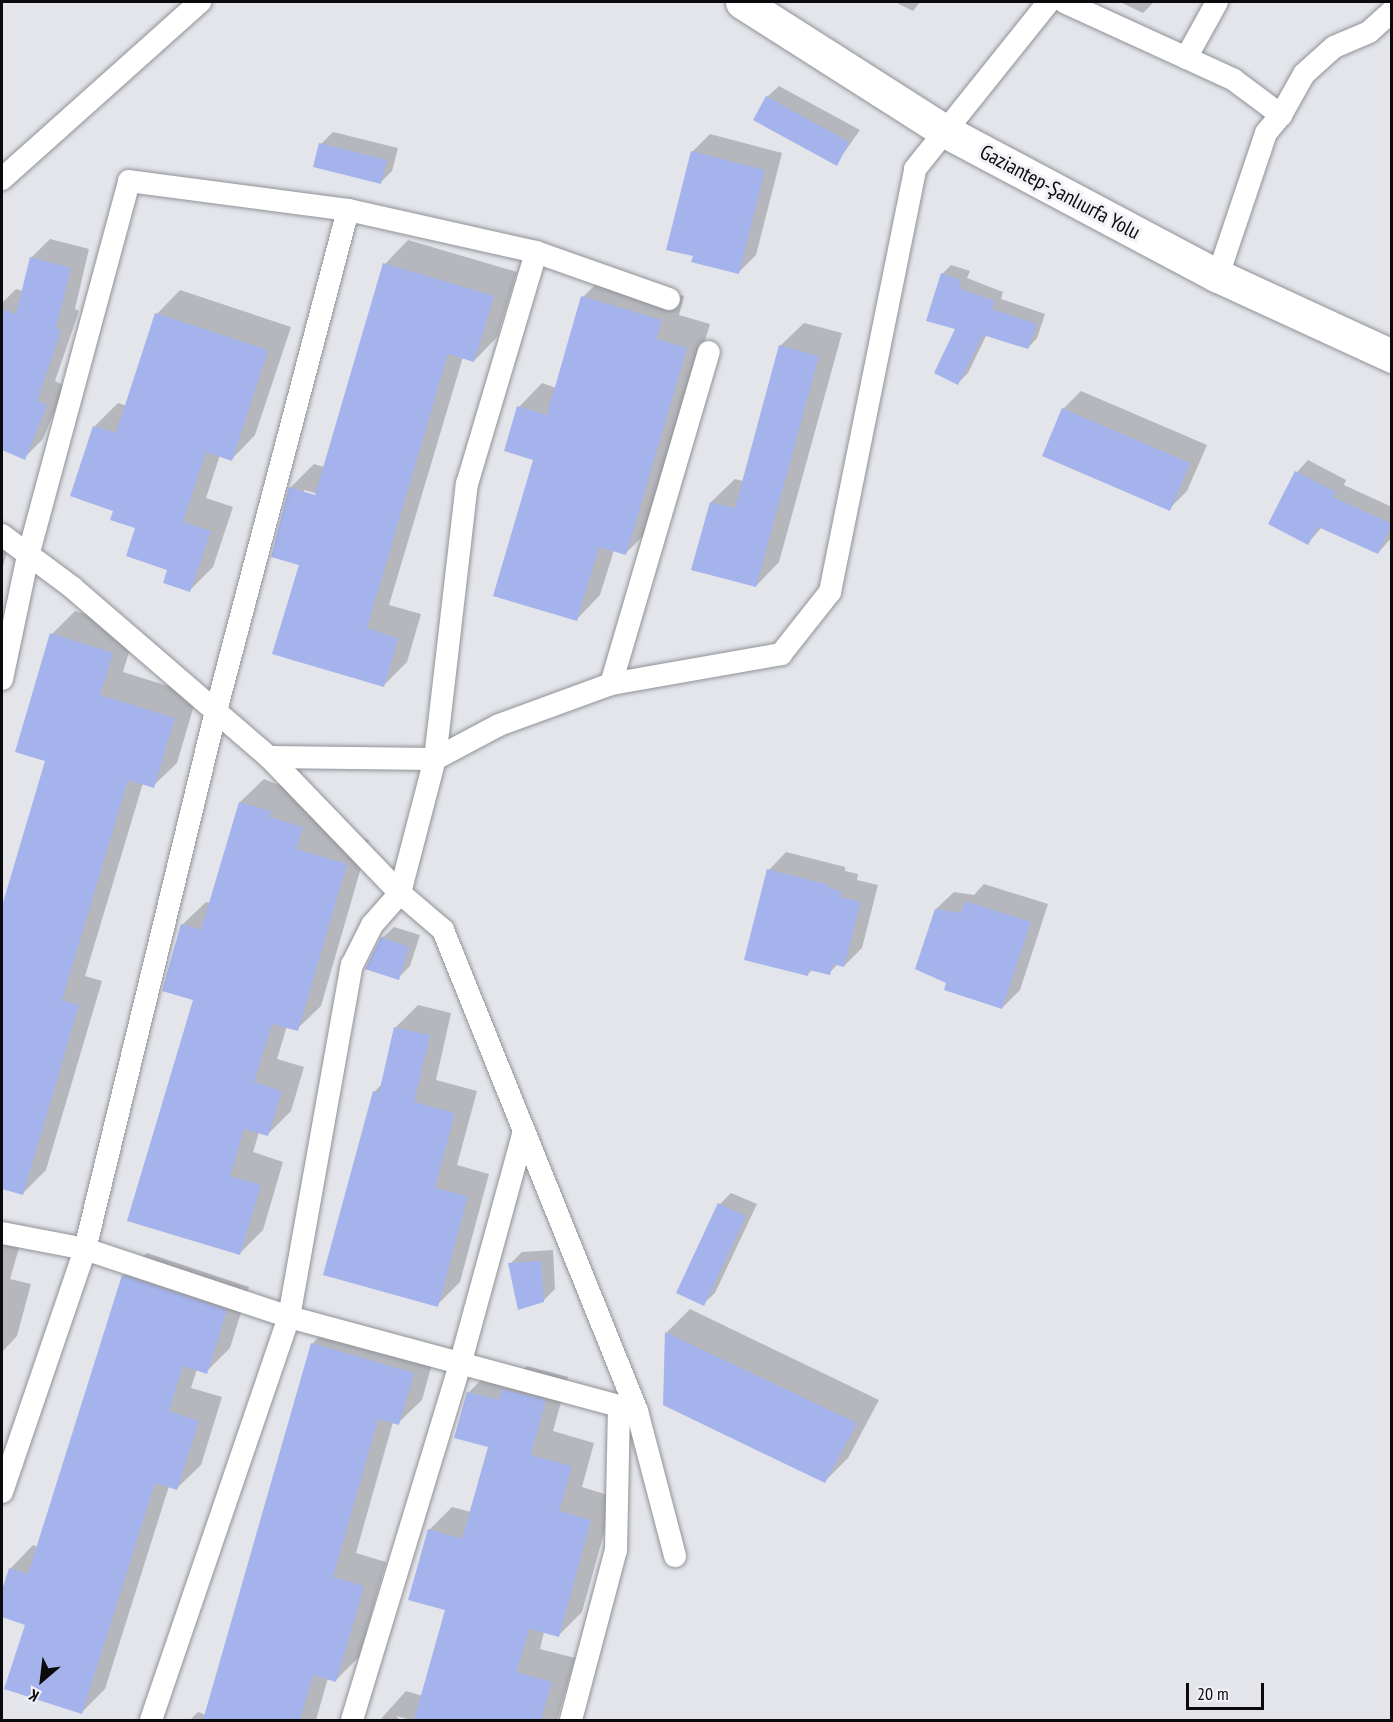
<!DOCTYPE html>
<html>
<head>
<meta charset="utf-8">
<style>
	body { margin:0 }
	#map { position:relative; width:1393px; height:1722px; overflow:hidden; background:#e3e5eb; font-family:"PT Sans Narrow",sans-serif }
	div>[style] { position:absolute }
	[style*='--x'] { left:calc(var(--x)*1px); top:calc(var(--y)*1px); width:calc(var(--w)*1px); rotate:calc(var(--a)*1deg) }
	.shadow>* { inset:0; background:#0003 }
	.building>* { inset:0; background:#a4b3ec }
	.roads { filter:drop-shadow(0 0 2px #909297) drop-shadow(0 0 2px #909297) }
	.street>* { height:22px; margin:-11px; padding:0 11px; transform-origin:11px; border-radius:11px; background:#fff }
	.primary>* { height:33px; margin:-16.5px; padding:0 16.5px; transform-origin:16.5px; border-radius:16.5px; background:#fff }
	span { translate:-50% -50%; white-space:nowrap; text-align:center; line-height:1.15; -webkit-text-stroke:6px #f0f2f8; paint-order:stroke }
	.street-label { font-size:21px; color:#0b0b0d }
	.frame { position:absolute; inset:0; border:3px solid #0b0b0d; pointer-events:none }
	.north { position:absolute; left:12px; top:1650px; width:60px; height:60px; -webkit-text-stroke:4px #f0f2f8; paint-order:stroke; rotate:208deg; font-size:16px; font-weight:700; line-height:24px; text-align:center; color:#0b0b0d }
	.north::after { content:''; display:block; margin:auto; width:21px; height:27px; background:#0b0b0d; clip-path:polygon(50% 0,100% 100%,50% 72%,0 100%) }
	.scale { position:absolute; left:1186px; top:1683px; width:78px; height:27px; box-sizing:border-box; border:3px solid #0b0b0d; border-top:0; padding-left:8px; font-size:18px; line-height:21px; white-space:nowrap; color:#0b0b0d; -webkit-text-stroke:4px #f0f2f8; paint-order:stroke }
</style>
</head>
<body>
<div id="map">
	<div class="shadow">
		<i style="clip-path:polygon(895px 2px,920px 2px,913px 11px)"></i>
		<i style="clip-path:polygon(1120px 2px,1154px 2px,1143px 13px)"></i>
		<i style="clip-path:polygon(779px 86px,860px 130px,836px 164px,767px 97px)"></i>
		<i style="clip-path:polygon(333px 132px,398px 148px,392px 171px,381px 182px,321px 144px)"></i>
		<i style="clip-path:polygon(710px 134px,782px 153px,756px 255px,738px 273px,694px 255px,692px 152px)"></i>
		<i style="clip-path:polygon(50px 239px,89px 249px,75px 309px,79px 311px,55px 381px,65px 386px,43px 439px,24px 458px,2px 449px,2px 303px,16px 289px,23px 291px,31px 258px)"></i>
		<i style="clip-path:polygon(evenodd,408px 240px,517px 272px,497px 337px,474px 361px,463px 357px,389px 605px,421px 614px,407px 662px,383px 686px,300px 564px,290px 488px,314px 464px,324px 467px,385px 264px,408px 240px,304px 490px,322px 495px,321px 498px,304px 493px,304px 490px)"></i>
		<i style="clip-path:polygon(951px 265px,970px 271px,967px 278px,1003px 292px,1001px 299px,1045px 314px,1037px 338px,1028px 348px,987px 334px,968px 373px,958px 383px,957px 328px,942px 274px)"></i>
		<i style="clip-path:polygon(606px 274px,684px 296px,679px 315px,710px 324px,649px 530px,625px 554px,614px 550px,600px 595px,577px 619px,519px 407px,542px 383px,556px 388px,583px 297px)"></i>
		<i style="clip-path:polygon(180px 290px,291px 327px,255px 435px,232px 459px,220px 455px,206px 498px,233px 507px,213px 567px,190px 590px,136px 527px,115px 510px,72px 495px,95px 426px,118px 403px,127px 406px,157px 314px)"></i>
		<i style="clip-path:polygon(804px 323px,842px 333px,779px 562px,756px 586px,711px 502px,735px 479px,743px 481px,780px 346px)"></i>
		<i style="clip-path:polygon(1081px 391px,1207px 445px,1187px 491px,1169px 509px,1063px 409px)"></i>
		<i style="clip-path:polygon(1308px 460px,1346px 480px,1344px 485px,1392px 507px,1392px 537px,1378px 553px,1322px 527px,1308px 543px,1270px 524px,1297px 472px)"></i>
		<i style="clip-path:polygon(2px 538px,10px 541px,2px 570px)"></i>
		<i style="clip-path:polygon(75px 611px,136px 629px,123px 672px,197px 695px,177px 763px,153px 786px,143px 783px,85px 976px,102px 981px,46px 1170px,23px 1193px,2px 1187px,2px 956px,5px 944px,2px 943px,2px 911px,47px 760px,52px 634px)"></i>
		<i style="clip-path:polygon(264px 779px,325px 804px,319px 826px,369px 840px,321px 1006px,297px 1029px,287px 1026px,277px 1059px,304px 1067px,291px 1111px,268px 1134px,259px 1132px,253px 1152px,283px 1162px,263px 1230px,239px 1254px,182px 925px,206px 902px,211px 903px,240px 802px)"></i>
		<i style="clip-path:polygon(786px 852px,845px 867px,845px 871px,858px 874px,857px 880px,878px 885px,862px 948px,844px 966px,838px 964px,829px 973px,813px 969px,807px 975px,769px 870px)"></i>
		<i style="clip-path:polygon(984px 884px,1048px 904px,1020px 990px,1002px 1008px,948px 983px,936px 909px,954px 892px,974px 895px)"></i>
		<i style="clip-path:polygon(394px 927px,420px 935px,410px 966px,398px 978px,382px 938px)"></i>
		<i style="clip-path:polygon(418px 1005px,451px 1013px,436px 1080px,477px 1091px,457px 1165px,489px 1174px,460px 1282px,437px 1305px,374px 1092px,383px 1083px,396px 1027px)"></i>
		<i style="clip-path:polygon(731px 1193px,757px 1204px,715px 1293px,703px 1304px,720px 1204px)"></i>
		<i style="clip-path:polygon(2px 1228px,23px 1234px,10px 1279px,31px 1284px,17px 1336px,2px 1352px)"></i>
		<i style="clip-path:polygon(553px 1250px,555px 1289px,543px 1301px,510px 1264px,522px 1252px)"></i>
		<i style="clip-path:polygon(147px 1253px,249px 1287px,230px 1348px,206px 1372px,197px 1369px,191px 1388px,222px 1397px,201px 1465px,177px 1488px,169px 1486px,105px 1689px,82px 1712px,26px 1624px,2px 1616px,2px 1596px,10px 1569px,33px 1545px,38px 1547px,123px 1276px)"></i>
		<i style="clip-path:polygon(690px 1309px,879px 1400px,848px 1458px,825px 1481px,664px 1404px,667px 1332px)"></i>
		<i style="clip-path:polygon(336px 1320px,436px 1349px,422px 1400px,398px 1423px,393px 1422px,356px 1553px,386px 1562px,359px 1657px,336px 1680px,328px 1678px,316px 1720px,190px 1720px,198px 1712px,206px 1715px,313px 1343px)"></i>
		<i style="clip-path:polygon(527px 1366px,568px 1377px,553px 1431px,594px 1443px,582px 1487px,614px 1497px,582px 1612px,558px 1636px,544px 1632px,540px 1649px,575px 1658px,557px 1720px,411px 1720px,396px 1716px,400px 1720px,380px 1720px,406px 1691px,423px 1696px,447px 1609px,429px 1530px,452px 1507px,471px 1512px,490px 1446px,456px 1437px,469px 1392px,492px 1369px,517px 1376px)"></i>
	</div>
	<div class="building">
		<i style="clip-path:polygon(766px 96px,849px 142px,837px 166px,753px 120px)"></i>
		<i style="clip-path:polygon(319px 143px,387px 160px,381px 184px,313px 167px)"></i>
		<i style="clip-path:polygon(691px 151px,765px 170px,739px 274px,691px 262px,693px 256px,666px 250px)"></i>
		<i style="clip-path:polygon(30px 257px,71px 268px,56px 328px,61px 330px,37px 401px,47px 405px,25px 460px,2px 450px,2px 309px,16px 314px)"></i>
		<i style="clip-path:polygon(383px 263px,494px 296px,474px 362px,448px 354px,367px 628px,398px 638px,384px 687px,272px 654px,299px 565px,271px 557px,289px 487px,315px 495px)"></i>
		<i style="clip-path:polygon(941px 273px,961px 280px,959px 288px,995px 301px,992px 309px,1037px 324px,1028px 349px,983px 335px,958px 385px,934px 373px,955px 329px,926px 321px)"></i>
		<i style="clip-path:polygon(581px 296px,662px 320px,656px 339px,687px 348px,626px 555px,599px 547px,577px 621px,493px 596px,533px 460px,504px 451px,517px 406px,547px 415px)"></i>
		<i style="clip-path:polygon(155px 313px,268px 350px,232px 461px,206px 452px,183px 522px,211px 531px,190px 592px,163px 583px,167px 570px,126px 556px,135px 528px,110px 520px,113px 511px,70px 496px,93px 426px,116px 433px)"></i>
		<i style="clip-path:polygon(779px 345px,819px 356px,756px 587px,691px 570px,710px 502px,735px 508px)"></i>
		<i style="clip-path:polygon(1062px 408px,1190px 463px,1170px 511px,1042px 456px)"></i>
		<i style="clip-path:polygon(1295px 471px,1336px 492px,1333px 497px,1392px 524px,1378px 554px,1318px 527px,1308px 545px,1268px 524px)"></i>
		<i style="clip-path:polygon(50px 633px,113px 653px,100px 695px,175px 718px,154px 788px,128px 780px,62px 1000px,79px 1005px,23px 1195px,2px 1189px,2px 906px,45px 761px,15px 752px)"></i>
		<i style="clip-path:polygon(239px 802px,271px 811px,269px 817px,303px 827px,296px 849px,347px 864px,298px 1031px,272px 1024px,254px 1082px,282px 1091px,268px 1136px,244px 1129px,230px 1176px,261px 1185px,240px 1255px,127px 1221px,193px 1000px,162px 991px,163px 987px,181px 924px,201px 930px)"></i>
		<i style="clip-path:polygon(767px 869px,829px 885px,828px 888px,842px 891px,840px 897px,861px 902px,844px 967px,833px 964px,830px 975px,809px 970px,808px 976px,744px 960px)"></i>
		<i style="clip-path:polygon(965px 901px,1031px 922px,1002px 1009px,944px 990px,946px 983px,915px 969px,935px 909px,961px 913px)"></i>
		<i style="clip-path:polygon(381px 937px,409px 947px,399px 980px,365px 969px)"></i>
		<i style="clip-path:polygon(394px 1027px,430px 1035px,414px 1102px,455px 1113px,435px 1188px,468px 1196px,438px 1307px,323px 1275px,373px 1091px,379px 1093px)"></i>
		<i style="clip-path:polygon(718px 1203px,746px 1216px,704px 1306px,676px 1293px)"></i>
		<i style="clip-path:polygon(541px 1261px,544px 1302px,518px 1310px,508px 1263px)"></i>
		<i style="clip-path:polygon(122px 1275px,227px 1310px,207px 1374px,183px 1366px,169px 1411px,199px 1421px,177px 1490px,155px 1483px,82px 1714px,4px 1689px,25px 1625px,2px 1617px,2px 1590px,9px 1568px,28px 1574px)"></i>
		<i style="clip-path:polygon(665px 1332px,857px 1423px,825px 1483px,663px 1405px)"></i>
		<i style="clip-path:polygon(311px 1343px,414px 1373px,399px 1425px,378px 1419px,333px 1577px,364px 1586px,336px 1682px,313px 1675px,300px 1720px,203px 1720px)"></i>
		<i style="clip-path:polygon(502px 1389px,546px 1400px,531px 1455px,572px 1466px,559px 1511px,591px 1520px,559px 1637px,529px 1629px,517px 1672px,552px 1682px,541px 1720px,414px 1720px,445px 1610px,408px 1600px,428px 1529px,462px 1539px,488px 1447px,454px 1438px,467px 1392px,499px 1400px)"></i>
	</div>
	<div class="roads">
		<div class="street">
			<i style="--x:1064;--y:2;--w:187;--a:24.6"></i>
			<i style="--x:1234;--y:80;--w:59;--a:36.7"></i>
			<i style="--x:1281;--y:115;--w:23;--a:130"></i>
			<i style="--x:1266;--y:133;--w:151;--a:108.6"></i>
			<i style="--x:1186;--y:58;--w:64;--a:-61"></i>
			<i style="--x:1281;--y:115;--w:47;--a:-60.7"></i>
			<i style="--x:1304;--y:74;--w:40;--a:-42"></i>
			<i style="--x:1334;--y:47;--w:38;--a:-23"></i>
			<i style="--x:1369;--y:32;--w:31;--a:-42"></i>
			<i style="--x:2;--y:179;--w:266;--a:-41.8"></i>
			<i style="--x:2;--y:535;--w:89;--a:36.7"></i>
			<i style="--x:73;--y:588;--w:259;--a:40.8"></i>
			<i style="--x:269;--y:757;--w:189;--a:46.1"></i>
			<i style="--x:400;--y:893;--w:57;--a:40.7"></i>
			<i style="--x:443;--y:930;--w:519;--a:68.03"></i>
			<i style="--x:637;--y:1411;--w:150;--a:75.3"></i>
			<i style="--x:2;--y:679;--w:126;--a:-78.1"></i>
			<i style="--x:28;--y:556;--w:388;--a:-74.9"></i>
			<i style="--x:129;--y:181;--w:221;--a:7.5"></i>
			<i style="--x:348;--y:210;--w:193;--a:12.6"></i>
			<i style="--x:536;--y:252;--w:141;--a:19.5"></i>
			<i style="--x:611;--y:684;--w:346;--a:-73.6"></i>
			<i style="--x:269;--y:757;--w:166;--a:0.7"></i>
			<i style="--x:435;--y:759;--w:72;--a:-28"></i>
			<i style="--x:499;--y:725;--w:119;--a:-20.1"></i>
			<i style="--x:611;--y:684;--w:173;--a:-10"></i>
			<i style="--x:781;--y:654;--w:79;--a:-51.7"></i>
			<i style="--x:830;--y:592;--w:431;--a:-78.6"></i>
			<i style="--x:915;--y:169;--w:214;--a:-51.3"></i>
			<i style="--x:2;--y:1233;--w:85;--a:10.9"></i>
			<i style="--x:85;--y:1249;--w:215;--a:18.4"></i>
			<i style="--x:289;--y:1317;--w:360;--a:15.1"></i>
			<i style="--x:2;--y:1492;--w:257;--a:-71.1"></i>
			<i style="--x:85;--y:1249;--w:554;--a:-76.32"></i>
			<i style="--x:216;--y:711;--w:518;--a:-75.24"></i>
			<i style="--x:151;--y:1720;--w:426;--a:-71.1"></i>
			<i style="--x:289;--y:1317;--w:358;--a:-79.9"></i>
			<i style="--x:352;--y:965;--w:45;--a:-63.4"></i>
			<i style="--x:372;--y:925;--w:43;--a:-48.8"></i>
			<i style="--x:400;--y:893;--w:138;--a:-75.4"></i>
			<i style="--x:435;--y:759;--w:277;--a:-83.4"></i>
			<i style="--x:467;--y:484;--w:242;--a:-73.4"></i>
			<i style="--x:352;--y:1720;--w:375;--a:-73.1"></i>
			<i style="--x:461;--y:1361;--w:238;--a:-74.7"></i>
			<i style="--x:571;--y:1720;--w:176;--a:-75.2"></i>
			<i style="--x:616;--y:1550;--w:144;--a:-88.8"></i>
		</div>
		<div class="primary">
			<i style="--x:742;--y:2;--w:238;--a:32.5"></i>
			<i style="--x:943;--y:130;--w:311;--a:28"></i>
			<i style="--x:1218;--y:276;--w:192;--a:24.7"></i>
		</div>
	</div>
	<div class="street-label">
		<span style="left:1060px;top:192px;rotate:28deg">Gaziantep-Şanlıurfa Yolu</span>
	</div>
	<div class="frame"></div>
	<div class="north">K</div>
	<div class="scale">20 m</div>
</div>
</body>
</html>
